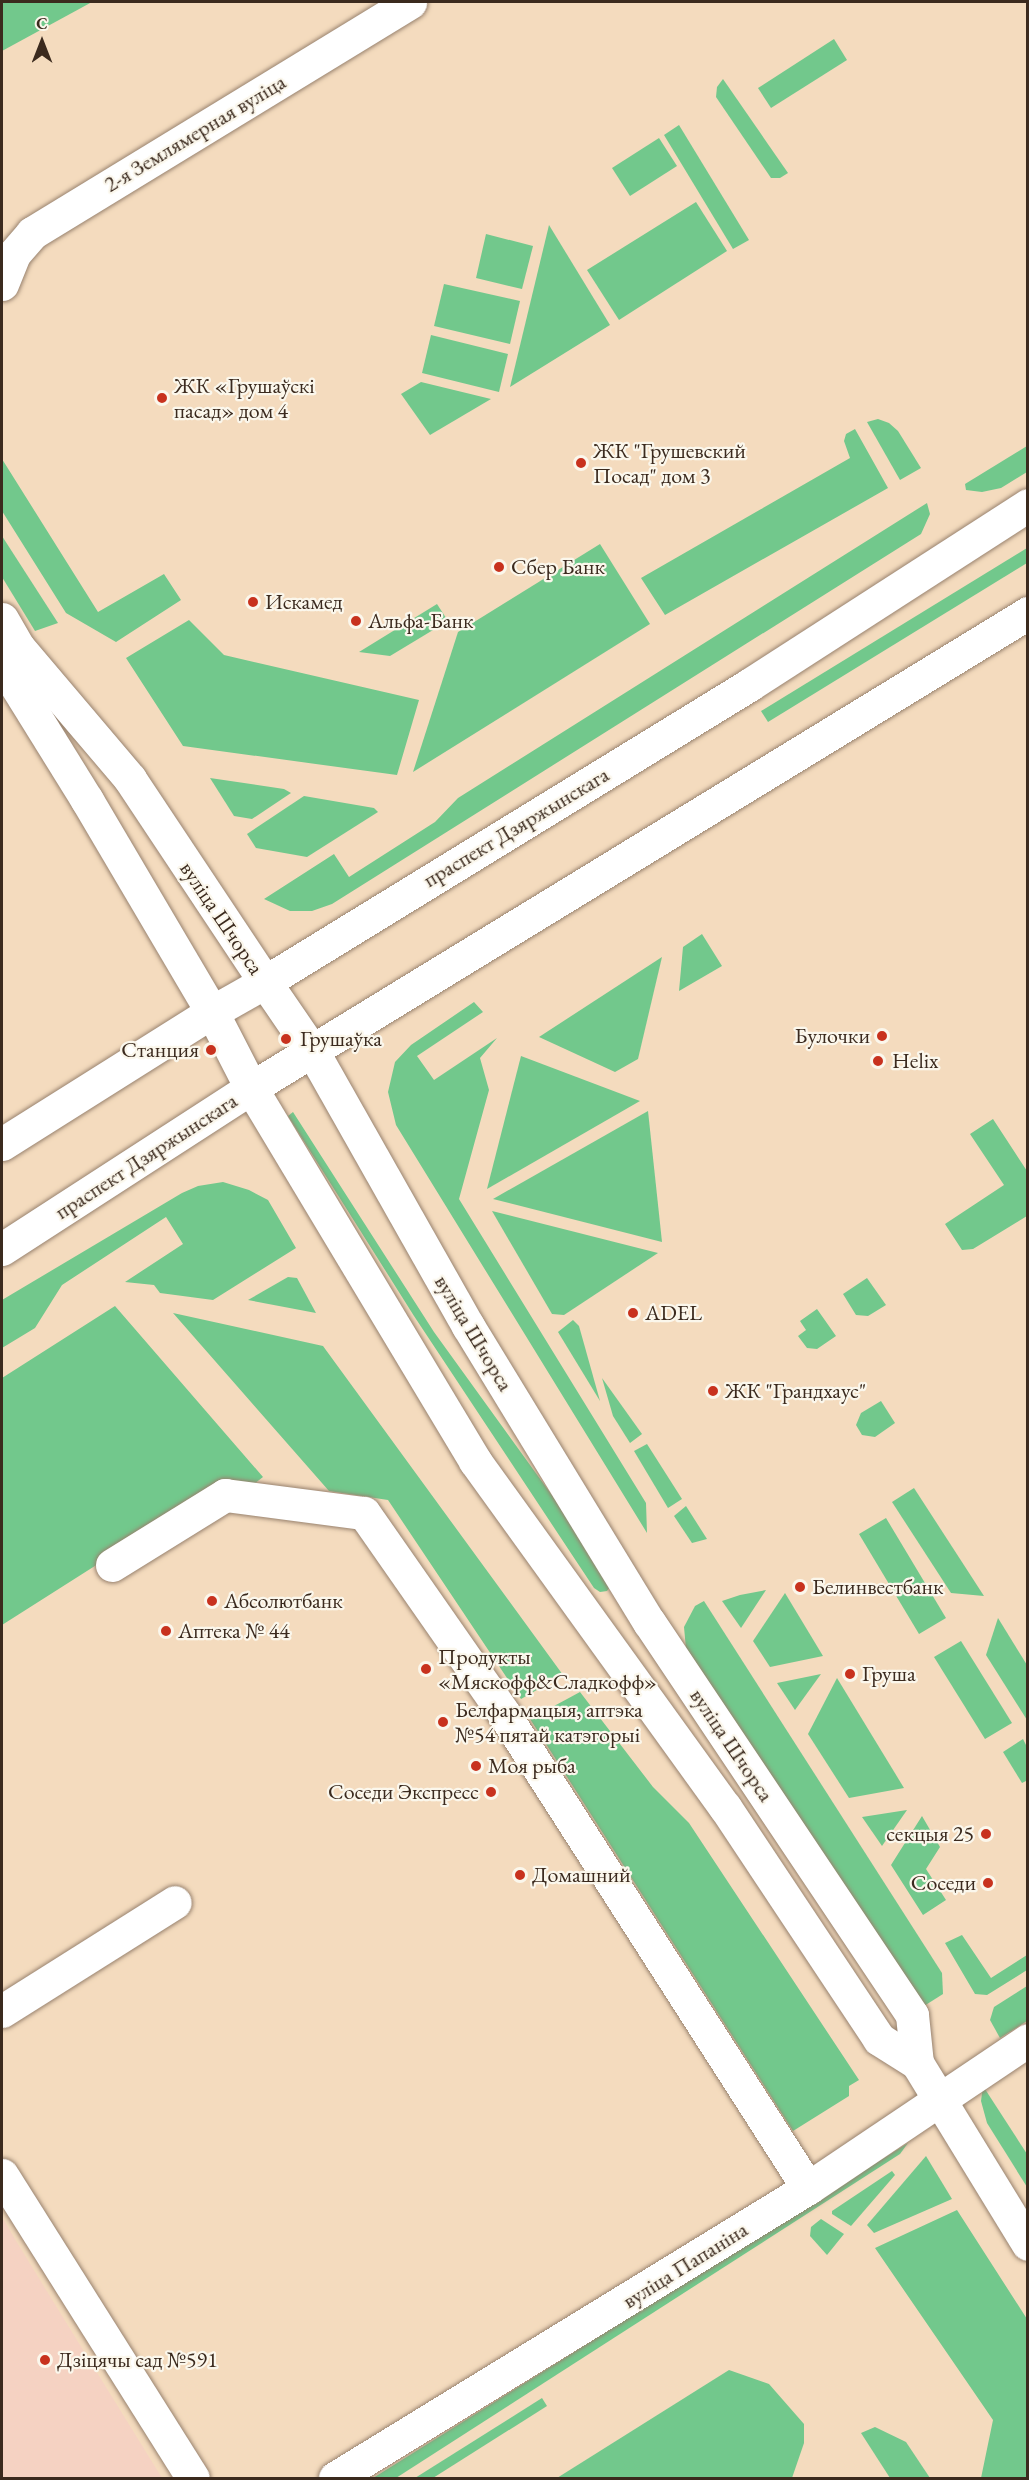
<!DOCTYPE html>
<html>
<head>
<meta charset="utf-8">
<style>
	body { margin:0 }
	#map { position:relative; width:1029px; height:2480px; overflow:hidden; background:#f4dbbe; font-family:"EB Garamond",serif }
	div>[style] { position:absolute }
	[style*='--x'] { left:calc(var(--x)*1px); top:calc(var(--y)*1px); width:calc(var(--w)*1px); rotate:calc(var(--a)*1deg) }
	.built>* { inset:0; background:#f5d2c2 }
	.green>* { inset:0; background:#72c88c }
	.roads { filter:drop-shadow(0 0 2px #98826e) drop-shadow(0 0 2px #98826e) }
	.minor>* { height:33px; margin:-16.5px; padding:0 16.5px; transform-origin:16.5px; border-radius:16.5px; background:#fff }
	.major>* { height:33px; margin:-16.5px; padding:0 16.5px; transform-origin:16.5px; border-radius:16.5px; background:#fff }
	.dots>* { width:16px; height:16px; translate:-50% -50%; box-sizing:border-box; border:3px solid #fbf7ec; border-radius:50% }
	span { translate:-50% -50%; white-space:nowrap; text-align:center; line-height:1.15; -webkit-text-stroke:4.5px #fbf7ec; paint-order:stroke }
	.street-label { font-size:22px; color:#3b2a1e }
	.poi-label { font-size:22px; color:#3b2a1e }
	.left { translate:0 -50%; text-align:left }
	.right { translate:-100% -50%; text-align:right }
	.frame { position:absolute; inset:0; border:3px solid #3b2a1e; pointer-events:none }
	.north { position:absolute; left:12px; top:12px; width:60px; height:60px; -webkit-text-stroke:4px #fbf7ec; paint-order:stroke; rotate:0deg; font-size:16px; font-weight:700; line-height:24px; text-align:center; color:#3b2a1e }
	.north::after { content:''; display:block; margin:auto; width:21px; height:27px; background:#3b2a1e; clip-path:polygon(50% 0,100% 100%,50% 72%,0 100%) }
</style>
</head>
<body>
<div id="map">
	<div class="built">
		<i style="clip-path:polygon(2px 2217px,16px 2241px,162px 2478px,2px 2478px)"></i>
	</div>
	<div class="green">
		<i style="clip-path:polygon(2px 2px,92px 2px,2px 51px)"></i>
		<i style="clip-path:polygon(834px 39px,847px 60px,771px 108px,758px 88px)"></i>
		<i style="clip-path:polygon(723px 79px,788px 173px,780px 178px,771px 178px,716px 97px,717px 87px)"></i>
		<i style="clip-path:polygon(679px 125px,749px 240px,733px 249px,664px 135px)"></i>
		<i style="clip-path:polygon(659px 138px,677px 166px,630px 196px,612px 168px)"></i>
		<i style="clip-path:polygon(696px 202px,727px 251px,619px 320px,587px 270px)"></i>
		<i style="clip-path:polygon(549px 225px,610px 325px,510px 387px)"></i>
		<i style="clip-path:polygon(486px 234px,533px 246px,522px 289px,476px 278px)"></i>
		<i style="clip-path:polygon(444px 284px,520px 301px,510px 344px,434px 326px)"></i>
		<i style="clip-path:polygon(431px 335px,508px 354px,499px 392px,422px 373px)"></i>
		<i style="clip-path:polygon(421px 382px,491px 399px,430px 435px,401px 394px)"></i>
		<i style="clip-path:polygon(878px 419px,889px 423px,898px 431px,921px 468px,900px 480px,867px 422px)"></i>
		<i style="clip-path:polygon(855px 429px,888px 488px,665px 615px,641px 578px,850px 458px,844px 441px,846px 434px)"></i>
		<i style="clip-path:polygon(1027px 446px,1027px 472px,1001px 488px,982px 492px,966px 490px,965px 484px)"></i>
		<i style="clip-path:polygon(2px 459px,98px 612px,164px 574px,181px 600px,116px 642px,66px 613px,2px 511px)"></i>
		<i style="clip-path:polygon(927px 503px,930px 514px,921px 534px,332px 904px,312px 911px,290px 911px,264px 899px,334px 854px,349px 877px,435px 822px,458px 798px)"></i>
		<i style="clip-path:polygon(2px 536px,58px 623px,35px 631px,2px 577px)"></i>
		<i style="clip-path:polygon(600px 544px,650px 624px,413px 772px,458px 632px)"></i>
		<i style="clip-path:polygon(1027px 548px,1027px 563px,768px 722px,761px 711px)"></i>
		<i style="clip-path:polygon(437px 604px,448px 621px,390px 656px,359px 652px)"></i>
		<i style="clip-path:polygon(189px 620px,224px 655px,419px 700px,397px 775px,183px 746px,126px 658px)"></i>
		<i style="clip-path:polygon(210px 778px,284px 789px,291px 793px,252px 819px,234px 816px)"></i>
		<i style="clip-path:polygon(304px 796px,374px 808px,378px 812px,307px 857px,256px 848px,247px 834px)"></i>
		<i style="clip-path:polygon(702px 934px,722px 966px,679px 991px,683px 947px)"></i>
		<i style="clip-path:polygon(662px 957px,638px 1059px,615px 1072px,539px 1037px)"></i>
		<i style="clip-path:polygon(474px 1002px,483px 1012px,417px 1056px,434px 1080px,497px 1038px,480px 1058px,489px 1090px,459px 1199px,646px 1503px,647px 1533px,396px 1125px,388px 1092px,395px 1062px,411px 1045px)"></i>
		<i style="clip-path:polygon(521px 1056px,640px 1101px,487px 1189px)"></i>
		<i style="clip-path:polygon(648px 1111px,662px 1242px,493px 1199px)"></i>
		<i style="clip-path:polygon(293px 1112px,434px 1332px,611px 1577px,612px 1584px,607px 1591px,600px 1592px,594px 1588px,414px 1316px,288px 1116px)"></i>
		<i style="clip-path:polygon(993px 1119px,1027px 1171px,1027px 1216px,973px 1249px,962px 1250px,945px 1224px,1004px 1185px,970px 1134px)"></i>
		<i style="clip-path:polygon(223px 1182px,249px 1190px,268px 1200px,296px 1248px,213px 1300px,160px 1293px,154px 1285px,125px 1282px,183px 1244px,166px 1217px,62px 1285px,35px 1328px,2px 1348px,2px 1300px,182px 1193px,198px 1186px)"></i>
		<i style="clip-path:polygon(492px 1211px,658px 1253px,564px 1315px,552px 1314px)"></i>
		<i style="clip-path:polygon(288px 1277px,297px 1278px,316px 1313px,248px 1300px)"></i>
		<i style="clip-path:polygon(867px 1278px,886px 1305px,868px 1316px,856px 1315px,843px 1294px)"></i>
		<i style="clip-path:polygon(115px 1306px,263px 1477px,249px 1488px,227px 1482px,2px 1625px,2px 1378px)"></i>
		<i style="clip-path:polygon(817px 1309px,836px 1336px,817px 1349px,807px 1348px,798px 1336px,806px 1330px,800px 1321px)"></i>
		<i style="clip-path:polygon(173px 1313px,323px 1346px,563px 1675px,521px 1699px,388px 1500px,329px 1491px)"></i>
		<i style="clip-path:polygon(573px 1320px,579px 1326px,600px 1401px,558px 1332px)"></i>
		<i style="clip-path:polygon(602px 1378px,642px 1434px,630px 1443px,613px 1416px)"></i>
		<i style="clip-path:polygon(881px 1401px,895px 1423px,875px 1437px,862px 1435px,856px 1425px,861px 1413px)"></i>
		<i style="clip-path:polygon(647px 1444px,682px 1499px,668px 1508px,634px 1451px)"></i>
		<i style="clip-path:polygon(914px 1488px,984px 1596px,951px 1593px,892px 1502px)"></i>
		<i style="clip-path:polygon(686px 1506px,707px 1539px,692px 1543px,674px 1516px)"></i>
		<i style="clip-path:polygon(886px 1518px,946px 1618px,919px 1634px,859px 1534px)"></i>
		<i style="clip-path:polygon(766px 1590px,741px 1628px,722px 1601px,740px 1595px)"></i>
		<i style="clip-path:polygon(785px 1593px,823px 1656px,770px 1667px,753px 1641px)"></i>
		<i style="clip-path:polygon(704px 1601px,942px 1973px,943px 1994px,924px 2006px,686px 1649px,684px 1627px,695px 1606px)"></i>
		<i style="clip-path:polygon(998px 1618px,1027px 1665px,1027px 1720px,986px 1655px)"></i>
		<i style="clip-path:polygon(961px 1641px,1012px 1723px,985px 1739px,934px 1657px)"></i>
		<i style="clip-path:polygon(821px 1674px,795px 1710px,777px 1683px)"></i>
		<i style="clip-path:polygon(837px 1678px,904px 1788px,849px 1798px,808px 1734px)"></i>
		<i style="clip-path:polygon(580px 1692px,653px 1787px,689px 1823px,859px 2080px,849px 2086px,849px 2096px,793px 2131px,530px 1719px)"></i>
		<i style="clip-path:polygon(1023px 1739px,1027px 1747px,1028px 1780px,1022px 1783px,1003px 1752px)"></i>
		<i style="clip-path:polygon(907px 1810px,882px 1846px,862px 1817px)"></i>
		<i style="clip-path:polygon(922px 1816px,940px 1847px,926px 1869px,946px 1900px,923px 1915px,891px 1865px)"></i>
		<i style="clip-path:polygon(962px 1935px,991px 1978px,1027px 1955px,1027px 1970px,987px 1995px,975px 1994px,945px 1943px)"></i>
		<i style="clip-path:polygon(1027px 1986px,1027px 2021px,1000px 2038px,990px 2020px,994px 2007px)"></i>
		<i style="clip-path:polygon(983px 2086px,1027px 2154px,1027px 2187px,987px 2123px,981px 2101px)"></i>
		<i style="clip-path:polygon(908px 2143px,900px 2154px,396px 2478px,373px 2478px)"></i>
		<i style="clip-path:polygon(926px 2156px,952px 2199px,874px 2233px,867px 2225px)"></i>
		<i style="clip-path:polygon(892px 2171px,895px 2175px,851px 2226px,832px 2214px,832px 2211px)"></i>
		<i style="clip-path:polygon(957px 2210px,1027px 2319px,1027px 2478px,981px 2478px,993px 2420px,875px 2248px)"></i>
		<i style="clip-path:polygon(821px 2219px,844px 2234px,827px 2255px,810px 2236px,811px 2227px)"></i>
		<i style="clip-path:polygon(729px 2370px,769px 2384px,804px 2424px,804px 2443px,792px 2478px,557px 2478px)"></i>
		<i style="clip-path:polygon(542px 2398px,547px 2406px,433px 2478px,415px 2478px)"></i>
		<i style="clip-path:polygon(875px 2427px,906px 2442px,930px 2478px,890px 2478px,861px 2433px)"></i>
	</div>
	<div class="roads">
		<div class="minor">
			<i style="--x:2;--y:284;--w:32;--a:-68"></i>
			<i style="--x:14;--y:254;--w:28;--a:-49"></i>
			<i style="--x:32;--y:233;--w:443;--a:-31.4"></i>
			<i style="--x:2;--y:619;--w:34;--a:60"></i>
			<i style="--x:19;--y:648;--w:172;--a:49.7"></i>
			<i style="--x:130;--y:779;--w:244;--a:56.4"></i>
			<i style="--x:2;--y:663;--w:161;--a:58.2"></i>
			<i style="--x:87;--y:800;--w:246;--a:59.5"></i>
			<i style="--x:112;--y:1565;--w:133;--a:-31.8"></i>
			<i style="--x:225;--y:1495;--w:140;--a:7.4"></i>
			<i style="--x:364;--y:1513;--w:245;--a:55.1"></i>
			<i style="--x:504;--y:1714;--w:563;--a:57.33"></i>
			<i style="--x:2;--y:2011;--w:204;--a:-32.2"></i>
			<i style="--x:2;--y:2175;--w:358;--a:57.8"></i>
			<i style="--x:335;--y:2478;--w:555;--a:-31.51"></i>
			<i style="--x:808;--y:2188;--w:265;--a:-33.9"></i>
		</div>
		<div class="major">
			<i style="--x:265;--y:982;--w:85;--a:55.6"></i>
			<i style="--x:313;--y:1052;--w:315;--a:60.5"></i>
			<i style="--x:468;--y:1326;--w:347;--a:58.6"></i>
			<i style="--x:649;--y:1622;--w:473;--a:56.2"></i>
			<i style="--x:912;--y:2015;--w:48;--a:84.1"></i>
			<i style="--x:917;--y:2063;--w:212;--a:58.5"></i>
			<i style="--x:212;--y:1012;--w:85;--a:62.8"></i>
			<i style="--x:251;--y:1088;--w:435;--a:59"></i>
			<i style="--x:475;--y:1461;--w:427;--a:54.2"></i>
			<i style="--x:725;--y:1807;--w:278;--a:56.4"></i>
			<i style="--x:879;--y:2039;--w:45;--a:32.3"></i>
			<i style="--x:2;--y:1144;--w:248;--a:-32.2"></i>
			<i style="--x:212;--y:1012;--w:61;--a:-29.5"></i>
			<i style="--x:265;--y:982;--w:568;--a:-31.53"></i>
			<i style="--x:749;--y:685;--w:332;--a:-32.8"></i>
			<i style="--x:2;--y:1249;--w:297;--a:-32.9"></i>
			<i style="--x:251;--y:1088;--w:911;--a:-31.44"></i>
		</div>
	</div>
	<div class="dots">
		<i style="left:162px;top:398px;background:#c8321e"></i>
		<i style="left:581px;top:463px;background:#c8321e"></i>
		<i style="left:499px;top:567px;background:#c8321e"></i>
		<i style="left:253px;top:602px;background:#c8321e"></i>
		<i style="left:356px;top:621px;background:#c8321e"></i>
		<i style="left:882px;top:1036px;background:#c8321e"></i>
		<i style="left:286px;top:1039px;background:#c8321e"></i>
		<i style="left:211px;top:1050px;background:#c8321e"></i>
		<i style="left:878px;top:1061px;background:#c8321e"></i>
		<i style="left:633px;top:1313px;background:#c8321e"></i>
		<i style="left:713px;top:1391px;background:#c8321e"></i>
		<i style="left:800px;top:1587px;background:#c8321e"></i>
		<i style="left:212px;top:1601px;background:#c8321e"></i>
		<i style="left:166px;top:1631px;background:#c8321e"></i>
		<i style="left:426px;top:1669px;background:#c8321e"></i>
		<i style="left:850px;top:1674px;background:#c8321e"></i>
		<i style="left:443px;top:1722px;background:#c8321e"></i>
		<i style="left:476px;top:1766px;background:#c8321e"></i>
		<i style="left:491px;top:1792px;background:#c8321e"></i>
		<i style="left:986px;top:1834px;background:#c8321e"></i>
		<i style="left:520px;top:1875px;background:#c8321e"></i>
		<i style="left:988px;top:1883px;background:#c8321e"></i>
		<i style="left:45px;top:2360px;background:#c8321e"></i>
	</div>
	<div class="street-label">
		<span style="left:195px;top:133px;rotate:-31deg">2-я Землямерная вуліца</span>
		<span style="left:516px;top:827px;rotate:-31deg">праспект Дзяржынскага</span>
		<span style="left:222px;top:918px;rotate:56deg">вуліца Шчорса</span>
		<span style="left:146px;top:1156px;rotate:-33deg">праспект Дзяржынскага</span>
		<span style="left:474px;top:1333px;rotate:59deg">вуліца Шчорса</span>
		<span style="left:732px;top:1745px;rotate:56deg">вуліца Шчорса</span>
		<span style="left:685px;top:2265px;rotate:-32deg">вуліца Папаніна</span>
	</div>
	<div class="poi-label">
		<span class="left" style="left:174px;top:398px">ЖК «Грушаўскі<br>пасад» дом 4</span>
		<span class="left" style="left:593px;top:463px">ЖК "Грушевский<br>Посад" дом 3</span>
		<span class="left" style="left:511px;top:567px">Сбер Банк</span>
		<span class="left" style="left:265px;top:602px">Искамед</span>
		<span class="left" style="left:368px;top:621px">Альфа-Банк</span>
		<span class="right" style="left:870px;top:1036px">Булочки</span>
		<span class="left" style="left:300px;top:1039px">Грушаўка</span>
		<span class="right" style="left:199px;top:1050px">Станция</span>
		<span class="left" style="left:892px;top:1061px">Helix</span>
		<span class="left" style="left:645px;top:1313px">ADEL</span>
		<span class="left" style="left:725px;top:1391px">ЖК "Грандхаус"</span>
		<span class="left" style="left:812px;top:1587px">Белинвестбанк</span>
		<span class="left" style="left:224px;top:1601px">Абсолютбанк</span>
		<span class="left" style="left:178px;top:1631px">Аптека № 44</span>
		<span class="left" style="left:438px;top:1669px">Продукты<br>«Мяскофф&amp;Сладкофф»</span>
		<span class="left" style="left:862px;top:1674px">Груша</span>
		<span class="left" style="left:455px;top:1722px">Белфармацыя, аптэка<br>№54 пятай катэгорыі</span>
		<span class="left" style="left:488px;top:1766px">Моя рыба</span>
		<span class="right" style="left:479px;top:1792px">Соседи Экспресс</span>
		<span class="right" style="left:974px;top:1834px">секцыя 25</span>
		<span class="left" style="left:532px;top:1875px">Домашний</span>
		<span class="right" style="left:976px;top:1883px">Соседи</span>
		<span class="left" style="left:57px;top:2360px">Дзіцячы сад №591</span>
	</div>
	<div class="frame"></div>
	<div class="north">С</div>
</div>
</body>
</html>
